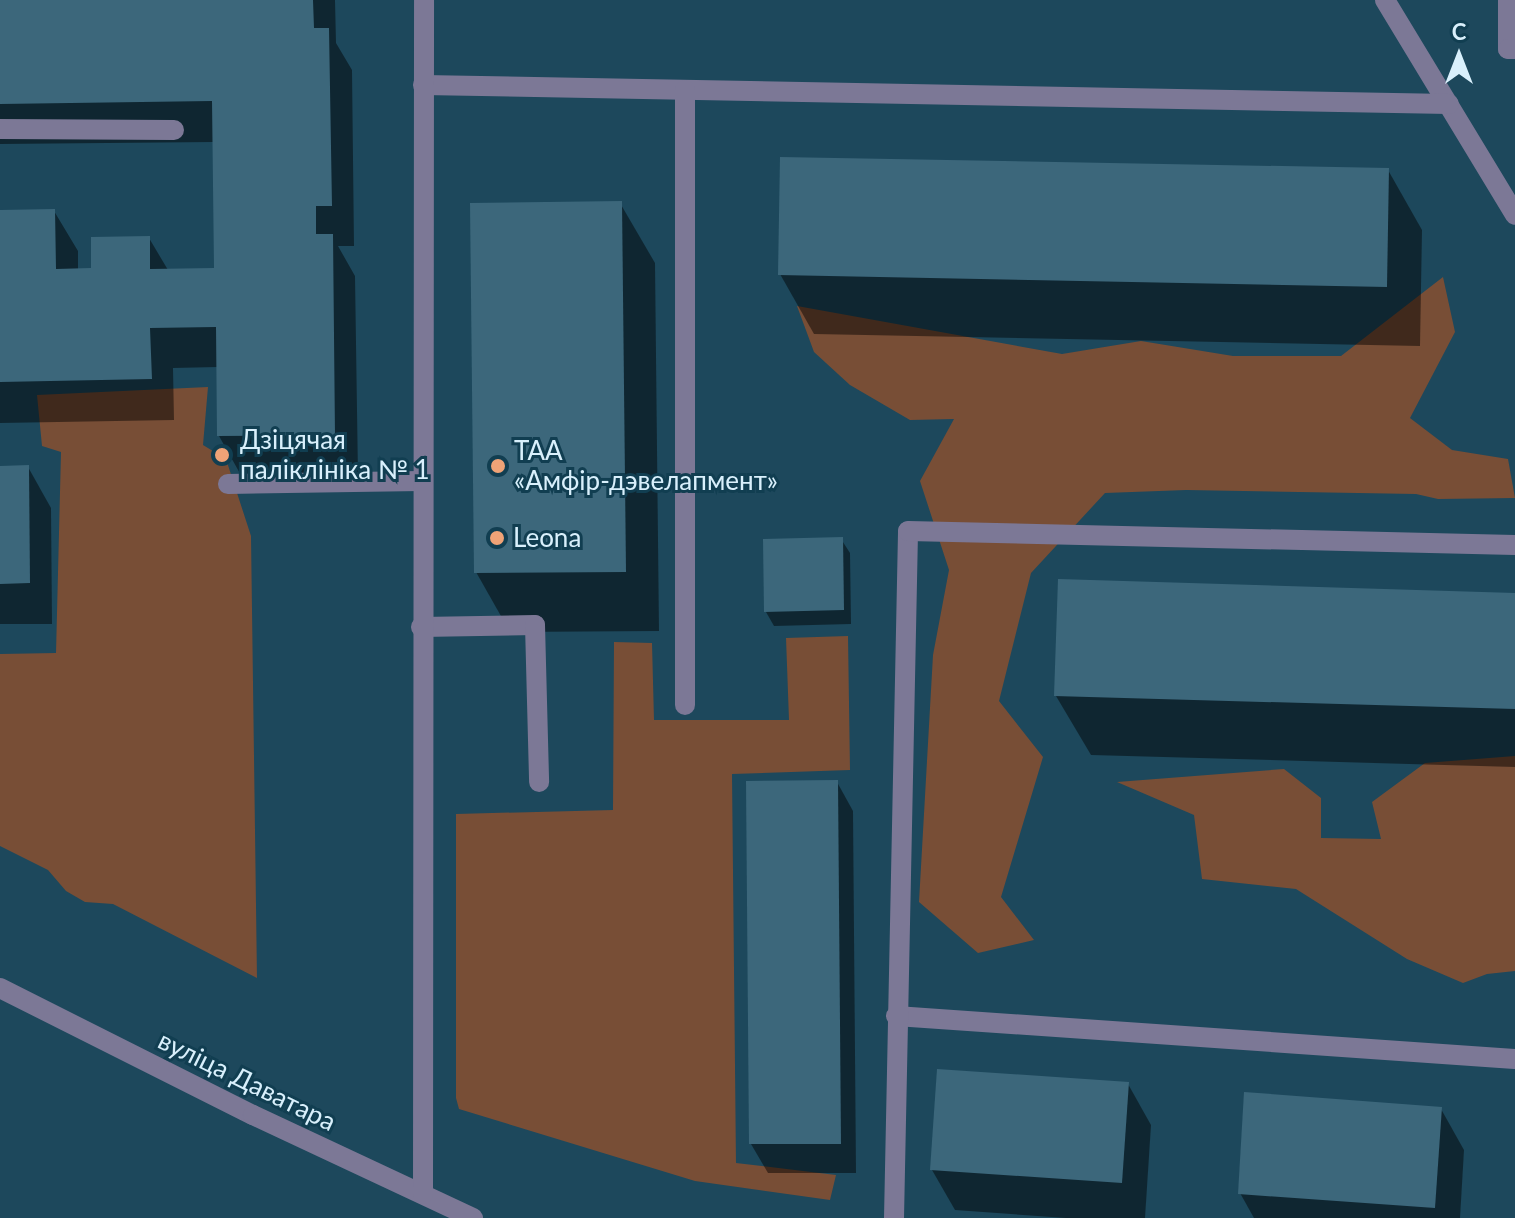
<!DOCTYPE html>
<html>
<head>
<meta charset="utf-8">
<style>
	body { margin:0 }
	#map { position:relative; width:1515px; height:1218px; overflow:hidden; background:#1d485c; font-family:Lato,sans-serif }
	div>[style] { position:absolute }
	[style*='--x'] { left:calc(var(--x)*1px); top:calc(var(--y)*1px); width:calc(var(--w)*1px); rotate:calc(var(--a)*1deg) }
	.green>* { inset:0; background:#784e36 }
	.shadow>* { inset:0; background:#0007 }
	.building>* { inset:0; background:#3c677b }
	.minor>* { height:20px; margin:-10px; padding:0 10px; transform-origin:10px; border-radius:10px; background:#7c7896 }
	.dots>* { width:22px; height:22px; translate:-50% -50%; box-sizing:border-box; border:4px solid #113e51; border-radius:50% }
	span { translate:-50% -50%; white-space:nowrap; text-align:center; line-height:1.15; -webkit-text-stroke:6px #113e51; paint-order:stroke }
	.poi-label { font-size:26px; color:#d9f0fc }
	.left { translate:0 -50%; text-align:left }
	.street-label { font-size:26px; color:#d9f0fc }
	.north { position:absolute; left:1419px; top:16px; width:80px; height:80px; -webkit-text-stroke:6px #113e51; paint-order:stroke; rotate:0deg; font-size:22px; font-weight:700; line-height:32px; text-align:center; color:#d9f0fc }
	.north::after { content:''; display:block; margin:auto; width:28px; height:36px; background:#d9f0fc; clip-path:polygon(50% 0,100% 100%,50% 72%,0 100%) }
</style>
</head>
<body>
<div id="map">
	<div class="green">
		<i style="clip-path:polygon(1443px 277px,1455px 332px,1410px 418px,1452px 450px,1508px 459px,1515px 498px,1438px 499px,1416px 494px,1186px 490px,1105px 493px,1031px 573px,999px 701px,1043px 757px,1001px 897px,1034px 940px,978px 953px,919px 902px,933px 655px,949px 570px,920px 481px,954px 419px,910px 420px,850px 385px,814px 352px,797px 306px,1062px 354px,1141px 341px,1233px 356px,1341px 356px)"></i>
		<i style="clip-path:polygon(208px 387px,203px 445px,226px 459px,251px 536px,257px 978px,113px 904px,85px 902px,66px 891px,48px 870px,0 846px,0 654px,56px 653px,61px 452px,42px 446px,37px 395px)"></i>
		<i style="clip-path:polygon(848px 636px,850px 770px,732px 774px,736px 1163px,836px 1175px,830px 1200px,695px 1181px,459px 1109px,456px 1098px,456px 814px,613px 810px,614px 642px,652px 643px,654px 720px,789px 720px,786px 638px)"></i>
		<i style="clip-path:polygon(1515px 756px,1515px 971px,1487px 974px,1463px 983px,1407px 959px,1296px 889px,1202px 879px,1194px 815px,1117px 782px,1284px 769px,1321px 798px,1321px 838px,1381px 839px,1372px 802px,1425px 763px)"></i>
	</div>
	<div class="shadow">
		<i style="clip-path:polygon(0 0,335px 0,336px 43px,352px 70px,354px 246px,338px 246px,355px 276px,358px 476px,242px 477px,219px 436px,218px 367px,173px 368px,174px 420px,0 423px,0 212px,54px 211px,78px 251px,78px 270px,94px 270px,149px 238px,168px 270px,216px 270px,214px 142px,0 144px)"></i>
		<i style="clip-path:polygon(1388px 170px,1422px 230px,1420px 346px,814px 334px,780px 274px)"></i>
		<i style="clip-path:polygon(620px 203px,655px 263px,659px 631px,510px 632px,476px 572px)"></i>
		<i style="clip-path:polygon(28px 467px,51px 508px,52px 624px,0 624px,0 468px)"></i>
		<i style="clip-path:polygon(841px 539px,850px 553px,851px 624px,774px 626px,766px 612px)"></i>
		<i style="clip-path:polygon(1515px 594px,1515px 767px,1091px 755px,1056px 696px)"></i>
		<i style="clip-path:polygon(837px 782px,853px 811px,856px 1173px,768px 1173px,751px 1144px)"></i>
		<i style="clip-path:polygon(1128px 1084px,1151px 1125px,1145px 1218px,1066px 1218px,955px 1210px,932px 1170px)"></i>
		<i style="clip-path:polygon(1441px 1109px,1464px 1150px,1460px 1218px,1254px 1218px,1240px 1193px)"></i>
	</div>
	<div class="building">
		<i style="clip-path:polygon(0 0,313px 0,314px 28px,329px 28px,332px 206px,316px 206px,316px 234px,333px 234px,335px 435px,217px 436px,216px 327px,150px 328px,152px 379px,0 382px,0 210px,55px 209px,56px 269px,91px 268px,91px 237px,150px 236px,150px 269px,214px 268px,212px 101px,0 104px)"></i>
		<i style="clip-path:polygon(780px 157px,1389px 168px,1387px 287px,778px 275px)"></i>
		<i style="clip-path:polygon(622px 201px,626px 572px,474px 573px,470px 203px)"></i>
		<i style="clip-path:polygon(29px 465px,30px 583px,0 584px,0 466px)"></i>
		<i style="clip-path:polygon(843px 537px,844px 610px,764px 612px,763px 539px)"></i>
		<i style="clip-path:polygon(1058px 579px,1515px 593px,1515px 709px,1054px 696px)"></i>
		<i style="clip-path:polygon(838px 780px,841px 1144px,749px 1144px,746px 781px)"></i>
		<i style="clip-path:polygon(937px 1069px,1129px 1082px,1122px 1183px,930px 1170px)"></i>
		<i style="clip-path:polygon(1244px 1092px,1442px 1107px,1435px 1208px,1238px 1194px)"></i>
	</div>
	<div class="minor">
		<i style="--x:1385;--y:0;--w:251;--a:58.8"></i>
		<i style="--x:1508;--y:0;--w:49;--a:90"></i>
		<i style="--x:1508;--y:49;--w:7;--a:0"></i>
		<i style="--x:423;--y:85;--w:1026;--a:1.06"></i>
		<i style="--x:685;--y:90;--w:615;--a:90"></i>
		<i style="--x:0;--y:129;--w:174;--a:0.3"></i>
		<i style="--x:228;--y:484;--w:193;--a:-0.9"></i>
		<i style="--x:421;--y:627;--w:114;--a:-1"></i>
		<i style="--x:535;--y:625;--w:157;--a:88.5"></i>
		<i style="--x:0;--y:988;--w:283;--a:26.7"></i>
		<i style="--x:253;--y:1115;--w:243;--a:25.1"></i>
		<i style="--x:896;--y:1016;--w:620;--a:3.97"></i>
		<i style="--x:423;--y:1194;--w:1194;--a:-89.95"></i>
		<i style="--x:894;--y:1218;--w:687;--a:-88.83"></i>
		<i style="--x:908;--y:531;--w:607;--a:1.32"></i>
	</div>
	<div class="dots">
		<i style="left:222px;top:455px;background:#efa377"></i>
		<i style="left:498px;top:466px;background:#efa377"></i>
		<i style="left:497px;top:538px;background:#efa377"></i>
	</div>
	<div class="poi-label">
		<span class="left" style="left:240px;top:455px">Дзіцячая<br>паліклініка № 1</span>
		<span class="left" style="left:514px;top:466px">ТАА<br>«Амфір-дэвелапмент»</span>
		<span class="left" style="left:513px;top:538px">Leona</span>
	</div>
	<div class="street-label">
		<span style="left:247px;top:1081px;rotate:26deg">вуліца Даватара</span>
	</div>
	<div class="north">С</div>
</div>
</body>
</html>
